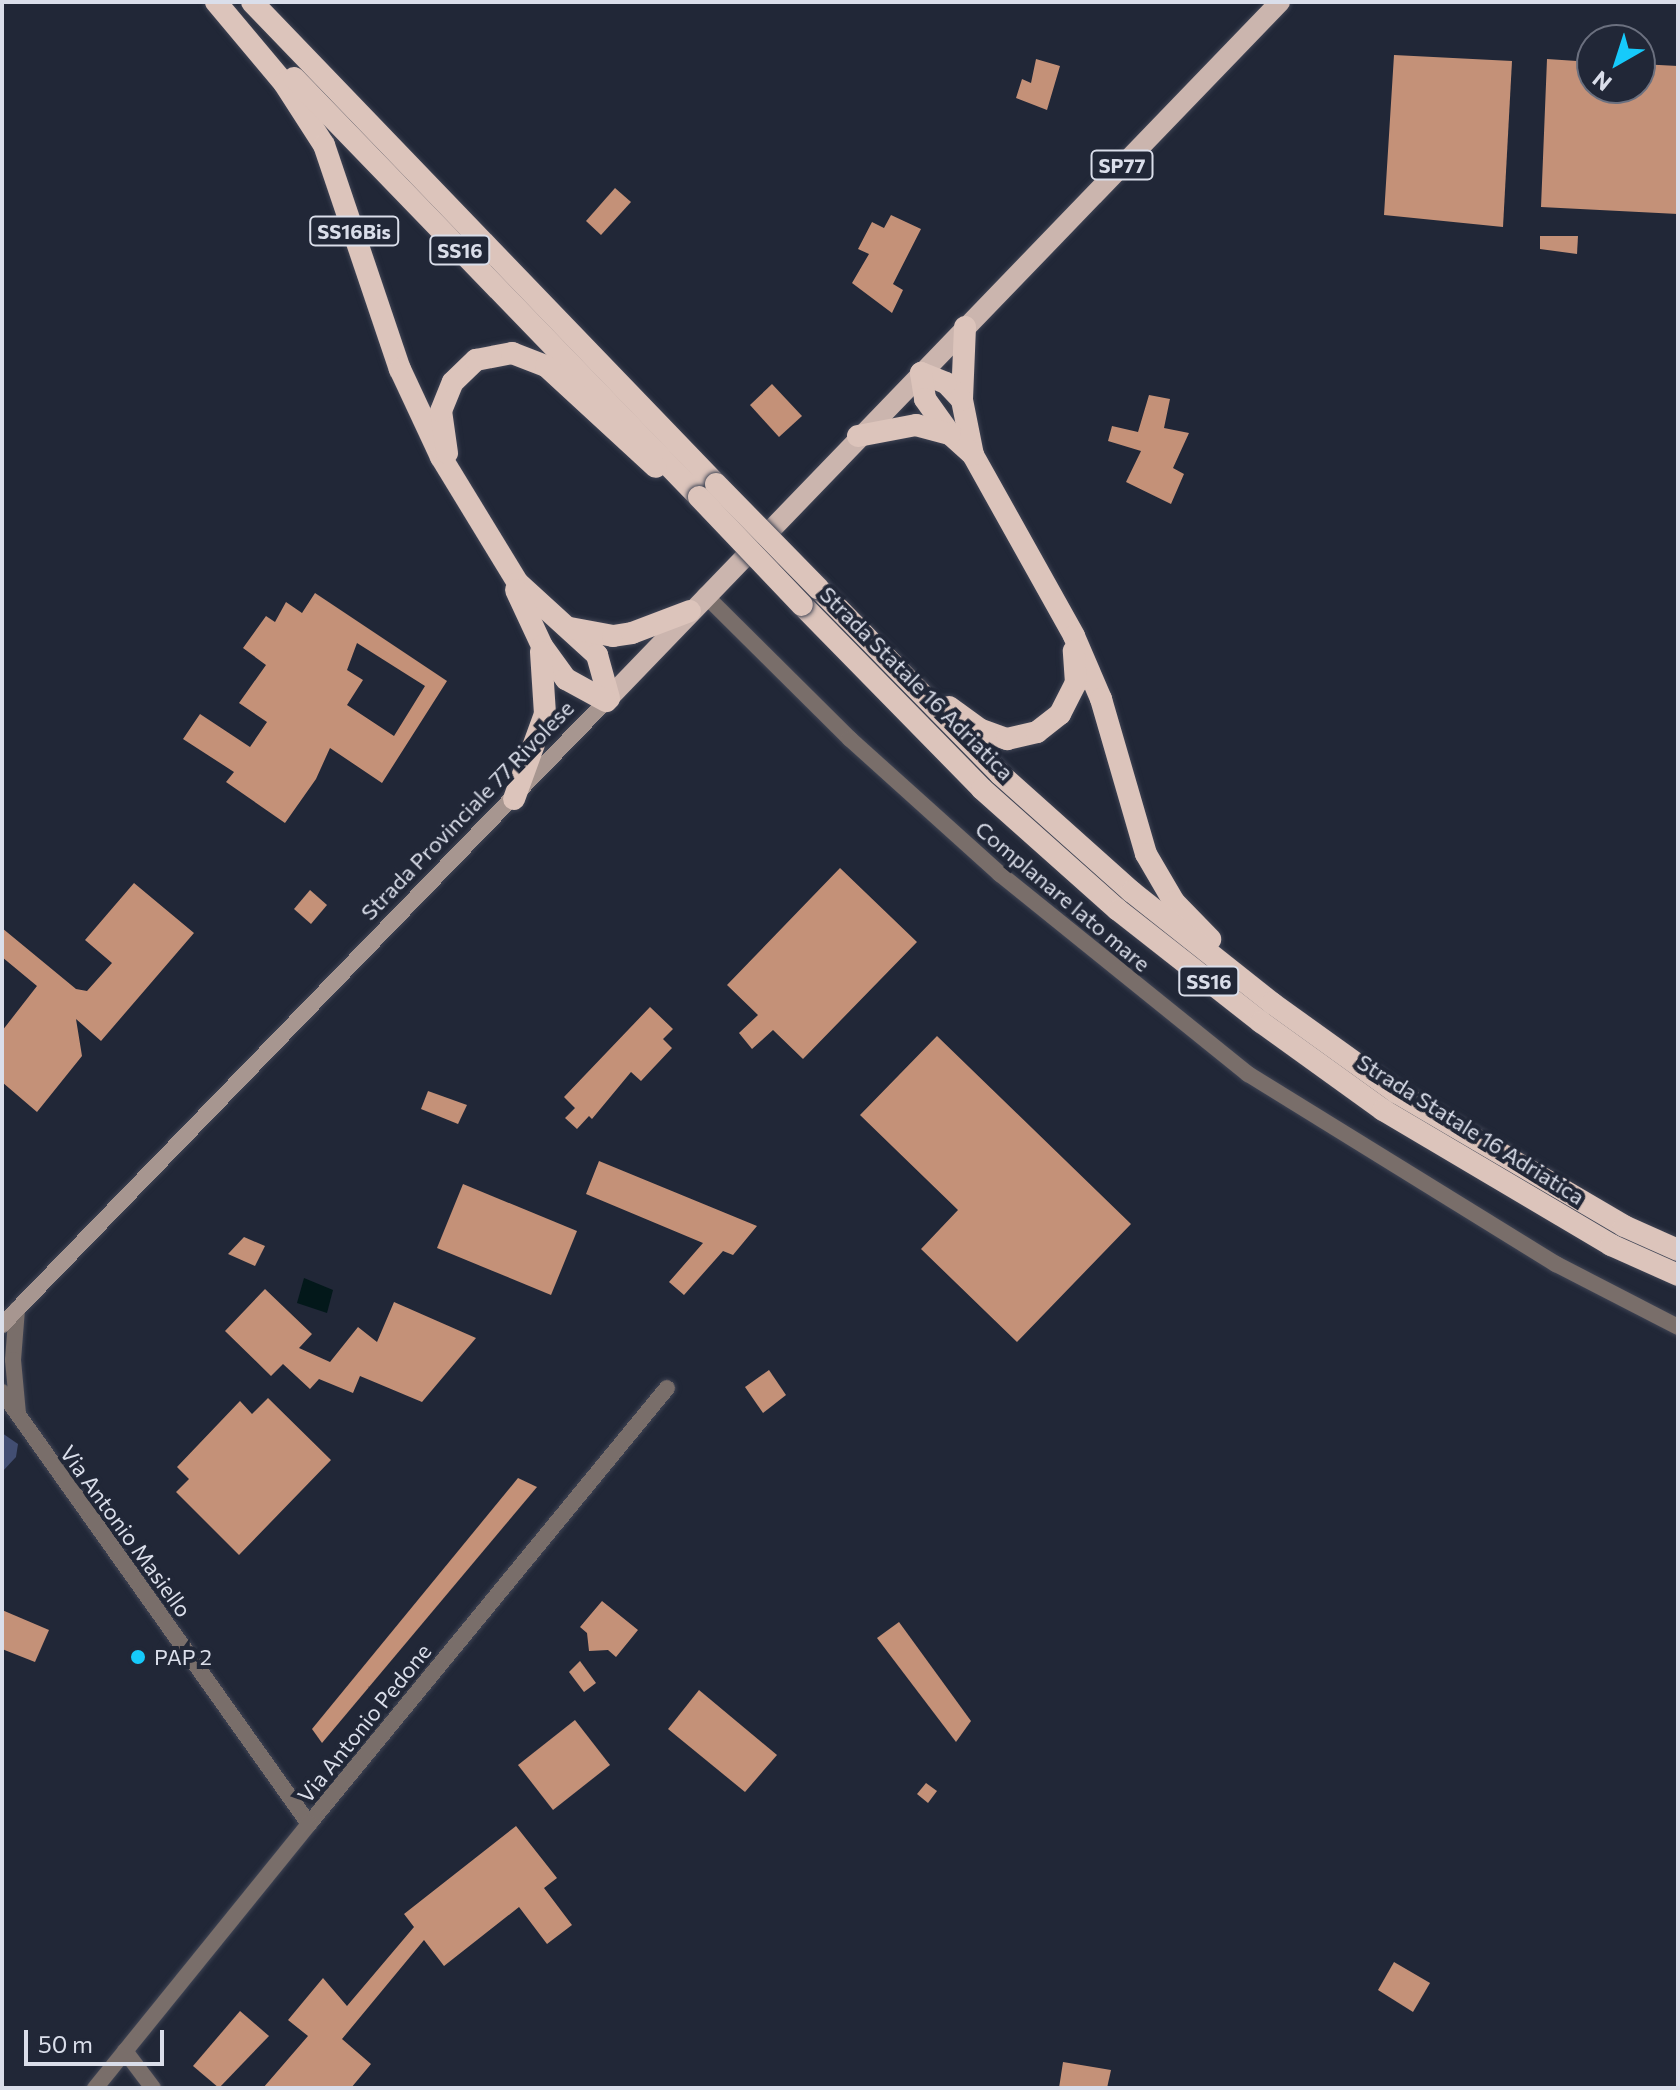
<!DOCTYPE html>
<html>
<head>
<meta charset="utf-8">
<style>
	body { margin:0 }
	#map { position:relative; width:1680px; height:2090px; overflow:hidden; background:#212737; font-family:Commissioner,sans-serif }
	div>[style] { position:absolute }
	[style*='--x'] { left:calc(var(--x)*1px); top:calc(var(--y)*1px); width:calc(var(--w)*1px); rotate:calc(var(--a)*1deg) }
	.green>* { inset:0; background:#424e72 }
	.water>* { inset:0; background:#03181a }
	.building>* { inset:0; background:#c49178 }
	.roads { filter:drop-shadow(0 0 2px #3f4454) drop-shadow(0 0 2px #3f4454) }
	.minor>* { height:16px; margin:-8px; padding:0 8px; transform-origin:8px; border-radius:8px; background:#796e6a }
	.tertiary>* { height:16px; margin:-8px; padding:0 8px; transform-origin:8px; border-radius:8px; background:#796e6a }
	.secondary>* { height:16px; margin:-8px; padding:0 8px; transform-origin:8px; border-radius:8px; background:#a79690 }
	.primary>* { height:20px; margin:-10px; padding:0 10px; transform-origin:10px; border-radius:10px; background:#cbb5ae }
	.trunk>* { height:22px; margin:-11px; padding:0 11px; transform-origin:11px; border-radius:11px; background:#dcc4bb }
	.bridges { filter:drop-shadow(0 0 2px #3f4454) drop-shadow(0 0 2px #3f4454) }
	.trunk-bridge>* { height:22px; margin:-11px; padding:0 11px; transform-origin:11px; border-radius:11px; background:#dcc4bb }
	.dots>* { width:22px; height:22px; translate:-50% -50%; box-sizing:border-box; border:4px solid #212737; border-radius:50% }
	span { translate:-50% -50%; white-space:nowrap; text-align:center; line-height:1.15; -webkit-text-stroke:8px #212737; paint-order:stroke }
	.shield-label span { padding:2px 6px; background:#212737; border:2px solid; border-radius:6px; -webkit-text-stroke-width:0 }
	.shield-label { font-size:20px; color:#dadeea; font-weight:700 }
	.street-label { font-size:22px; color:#dadeea }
	.poi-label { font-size:22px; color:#dadeea }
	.left { translate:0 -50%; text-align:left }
	.frame { position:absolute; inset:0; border:4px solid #dadeea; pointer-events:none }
	.north { position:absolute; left:1576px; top:24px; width:80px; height:80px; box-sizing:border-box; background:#212737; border:2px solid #6b707f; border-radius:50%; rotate:219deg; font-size:22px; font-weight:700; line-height:32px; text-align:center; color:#dadeea }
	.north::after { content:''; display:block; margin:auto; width:28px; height:36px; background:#16cafb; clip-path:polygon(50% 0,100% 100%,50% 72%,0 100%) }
	.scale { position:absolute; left:24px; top:2030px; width:140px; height:36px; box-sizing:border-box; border:4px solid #dadeea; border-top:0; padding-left:10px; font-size:24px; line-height:28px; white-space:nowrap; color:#dadeea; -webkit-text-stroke:6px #212737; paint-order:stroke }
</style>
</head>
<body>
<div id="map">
	<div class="green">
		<i style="clip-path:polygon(2px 1433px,18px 1444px,16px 1457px,2px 1472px)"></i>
	</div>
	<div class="water">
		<i style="clip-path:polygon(304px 1278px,333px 1290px,327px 1313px,297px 1303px)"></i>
	</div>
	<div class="building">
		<i style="clip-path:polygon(1394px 55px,1512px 61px,1503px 227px,1384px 215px)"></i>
		<i style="clip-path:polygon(1036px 59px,1060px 66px,1047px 110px,1016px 98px,1022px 79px,1031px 83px)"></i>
		<i style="clip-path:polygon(1547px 59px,1592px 62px,1592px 88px,1640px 88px,1640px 64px,1678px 66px,1678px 214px,1541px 207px)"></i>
		<i style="clip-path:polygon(615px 188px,631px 202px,601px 235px,586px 221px)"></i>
		<i style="clip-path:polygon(891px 215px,921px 229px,893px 284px,903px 290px,892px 313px,852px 283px,869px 254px,858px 249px,872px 222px,884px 228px)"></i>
		<i style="clip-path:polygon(1540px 236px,1578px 236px,1577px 254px,1540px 249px)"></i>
		<i style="clip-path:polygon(772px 384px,802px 416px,779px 437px,750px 405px)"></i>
		<i style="clip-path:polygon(1149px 395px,1170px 399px,1164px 428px,1189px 433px,1173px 468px,1184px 474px,1171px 504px,1126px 482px,1141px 451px,1108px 441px,1112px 426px,1138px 432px)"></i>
		<i style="clip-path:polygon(evenodd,315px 593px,447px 681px,382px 783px,330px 748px,316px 779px,285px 823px,226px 782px,234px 772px,183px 739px,200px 714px,250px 747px,267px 722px,239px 703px,266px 665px,243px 648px,266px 616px,275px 622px,286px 602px,302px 613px,315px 593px,357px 643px,425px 686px,394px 736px,347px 705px,363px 680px,347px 670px,357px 643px)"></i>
		<i style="clip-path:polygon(840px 868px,917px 942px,803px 1059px,773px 1030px,752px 1049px,739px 1033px,758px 1015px,727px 985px)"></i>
		<i style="clip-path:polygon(134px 883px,194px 933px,101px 1041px,76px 1019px,82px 1056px,37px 1112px,2px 1082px,2px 1031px,37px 986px,2px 957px,2px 928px,76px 989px,87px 991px,112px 963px,85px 940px)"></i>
		<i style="clip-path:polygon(310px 890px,327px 905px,311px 924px,294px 909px)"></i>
		<i style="clip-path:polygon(650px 1007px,673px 1029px,663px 1039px,672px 1048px,641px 1081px,631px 1072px,592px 1119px,589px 1116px,577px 1129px,565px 1118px,575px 1108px,564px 1097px)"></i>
		<i style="clip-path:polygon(937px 1036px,1131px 1224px,1017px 1342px,921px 1249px,958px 1210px,860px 1115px)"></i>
		<i style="clip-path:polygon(428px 1091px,467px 1105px,458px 1124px,421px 1109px)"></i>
		<i style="clip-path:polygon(599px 1161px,757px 1226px,733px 1255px,723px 1251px,684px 1295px,669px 1282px,703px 1243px,586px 1194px)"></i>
		<i style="clip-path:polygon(463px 1184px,577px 1231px,551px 1295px,437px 1248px)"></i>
		<i style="clip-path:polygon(244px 1237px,265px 1246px,255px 1266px,228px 1254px)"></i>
		<i style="clip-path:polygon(265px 1289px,312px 1334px,299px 1348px,330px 1362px,358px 1327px,377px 1342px,394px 1302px,476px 1338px,422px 1402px,360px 1376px,353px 1393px,319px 1379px,310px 1389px,283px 1364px,271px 1376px,225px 1331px)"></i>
		<i style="clip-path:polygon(769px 1370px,786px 1395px,763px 1413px,745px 1387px)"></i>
		<i style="clip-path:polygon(268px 1398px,331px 1460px,239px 1555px,176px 1492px,189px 1479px,177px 1467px,240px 1401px,252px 1414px)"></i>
		<i style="clip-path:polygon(518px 1478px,537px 1487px,322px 1743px,312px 1729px)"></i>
		<i style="clip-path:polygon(602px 1601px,638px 1630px,616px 1657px,608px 1650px,589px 1651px,587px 1633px,580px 1627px)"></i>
		<i style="clip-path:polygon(2px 1610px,49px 1630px,35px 1662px,2px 1649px)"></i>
		<i style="clip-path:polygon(899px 1622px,971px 1721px,956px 1742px,877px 1638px)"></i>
		<i style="clip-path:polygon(580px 1661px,596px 1683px,584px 1692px,569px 1672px)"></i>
		<i style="clip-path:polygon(699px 1690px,777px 1755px,745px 1792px,668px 1729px)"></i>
		<i style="clip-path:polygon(575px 1720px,610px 1765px,553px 1810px,518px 1765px)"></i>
		<i style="clip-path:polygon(926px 1783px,937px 1791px,928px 1803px,917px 1794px)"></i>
		<i style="clip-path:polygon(516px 1826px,557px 1878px,544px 1888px,572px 1925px,547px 1944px,519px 1907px,444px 1966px,424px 1940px,342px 2039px,371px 2064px,351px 2088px,263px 2088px,308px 2036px,288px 2020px,323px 1978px,347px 2006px,414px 1927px,404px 1914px)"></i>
		<i style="clip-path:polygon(1394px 1962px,1430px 1983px,1413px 2012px,1378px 1990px)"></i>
		<i style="clip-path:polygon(240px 2011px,269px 2036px,219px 2088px,193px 2066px)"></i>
		<i style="clip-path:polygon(1063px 2062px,1111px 2070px,1107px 2088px,1059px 2088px)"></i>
	</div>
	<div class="roads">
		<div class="minor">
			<i style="--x:705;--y:595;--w:204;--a:44.8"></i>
			<i style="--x:850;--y:739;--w:202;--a:42"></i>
			<i style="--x:1000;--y:874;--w:319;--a:38.9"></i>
			<i style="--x:1248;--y:1074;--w:362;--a:31.7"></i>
			<i style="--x:1556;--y:1264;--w:137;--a:27.3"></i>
			<i style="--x:309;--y:1824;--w:564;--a:-50.61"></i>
			<i style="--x:125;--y:2051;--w:46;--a:52.9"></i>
		</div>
		<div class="tertiary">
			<i style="--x:17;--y:1309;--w:51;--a:94.5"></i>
			<i style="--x:13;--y:1360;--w:54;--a:84.7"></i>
			<i style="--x:2;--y:1392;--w:530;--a:54.6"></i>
			<i style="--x:309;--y:1824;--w:340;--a:129"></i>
		</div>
		<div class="secondary">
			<i style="--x:2;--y:1325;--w:868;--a:-45.93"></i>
		</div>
		<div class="primary">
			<i style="--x:606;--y:701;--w:971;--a:-46.04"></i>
		</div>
		<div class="trunk">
			<i style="--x:216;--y:2;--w:106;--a:50"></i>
			<i style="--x:284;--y:83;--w:74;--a:57.2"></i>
			<i style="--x:324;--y:145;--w:237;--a:71.3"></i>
			<i style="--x:400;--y:369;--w:97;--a:65"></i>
			<i style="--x:441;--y:457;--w:148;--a:58.6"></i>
			<i style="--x:518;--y:583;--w:107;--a:42.3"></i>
			<i style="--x:597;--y:655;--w:45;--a:74.4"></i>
			<i style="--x:252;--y:2;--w:669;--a:46.09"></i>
			<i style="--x:294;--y:78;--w:583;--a:45.97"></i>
			<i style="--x:965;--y:327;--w:73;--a:92.4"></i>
			<i style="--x:962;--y:400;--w:56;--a:78.7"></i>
			<i style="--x:973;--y:455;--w:207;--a:60.8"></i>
			<i style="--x:1074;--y:636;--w:69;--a:66.8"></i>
			<i style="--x:1101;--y:699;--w:161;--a:73.8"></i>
			<i style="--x:1146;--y:854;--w:56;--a:59.7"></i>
			<i style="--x:1174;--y:902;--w:52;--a:45.8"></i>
			<i style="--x:962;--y:400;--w:23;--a:-133"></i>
			<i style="--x:946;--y:383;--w:27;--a:-158"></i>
			<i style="--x:921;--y:373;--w:26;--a:81"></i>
			<i style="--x:925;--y:399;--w:43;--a:54.5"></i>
			<i style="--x:950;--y:434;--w:31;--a:42"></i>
			<i style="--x:858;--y:436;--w:59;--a:-10.7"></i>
			<i style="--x:916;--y:425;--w:35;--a:15"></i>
			<i style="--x:447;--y:453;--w:42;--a:-98.1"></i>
			<i style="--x:441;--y:411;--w:31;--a:-68"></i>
			<i style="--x:453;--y:382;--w:32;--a:-44"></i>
			<i style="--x:476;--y:360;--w:37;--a:-11"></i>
			<i style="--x:512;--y:353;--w:36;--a:21"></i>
			<i style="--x:546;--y:366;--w:149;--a:42.6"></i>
			<i style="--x:818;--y:588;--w:260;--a:45.6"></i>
			<i style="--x:1000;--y:774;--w:177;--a:41.8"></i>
			<i style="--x:1132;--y:892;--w:179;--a:38.4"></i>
			<i style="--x:1272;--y:1003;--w:153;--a:35.7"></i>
			<i style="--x:1396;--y:1092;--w:264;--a:30.4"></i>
			<i style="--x:1624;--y:1226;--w:59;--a:24"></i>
			<i style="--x:516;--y:590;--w:62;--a:65.1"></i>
			<i style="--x:542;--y:646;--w:41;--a:54"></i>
			<i style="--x:566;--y:679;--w:46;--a:28.8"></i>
			<i style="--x:802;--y:605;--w:257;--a:45.6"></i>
			<i style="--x:982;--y:789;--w:182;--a:41.7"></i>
			<i style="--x:1118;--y:910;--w:182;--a:38.1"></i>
			<i style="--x:1261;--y:1022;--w:150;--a:35.8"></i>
			<i style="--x:1383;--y:1110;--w:265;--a:30.6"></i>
			<i style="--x:1611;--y:1245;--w:73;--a:24.1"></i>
			<i style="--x:570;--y:628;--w:44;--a:10.5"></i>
			<i style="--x:613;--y:636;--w:19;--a:-9"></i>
			<i style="--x:632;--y:633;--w:62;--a:-20.8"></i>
			<i style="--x:949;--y:707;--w:37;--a:36"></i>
			<i style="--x:979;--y:729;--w:30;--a:20"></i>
			<i style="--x:1007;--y:739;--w:31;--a:-13"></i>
			<i style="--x:1037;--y:732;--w:29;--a:-38"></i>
			<i style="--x:1060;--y:714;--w:35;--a:-63"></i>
			<i style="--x:1076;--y:683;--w:32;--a:-94"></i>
			<i style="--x:514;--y:799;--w:90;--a:-70"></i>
			<i style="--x:545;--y:714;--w:62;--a:-93.7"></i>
		</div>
	</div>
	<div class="bridges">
		<div class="trunk-bridge">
			<i style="--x:716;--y:484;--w:146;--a:45.6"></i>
			<i style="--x:699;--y:497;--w:149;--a:46.4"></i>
		</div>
	</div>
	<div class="dots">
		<i style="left:138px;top:1657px;background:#16cafb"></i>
	</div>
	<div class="shield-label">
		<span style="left:1122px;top:165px">SP77</span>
		<span style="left:354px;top:231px">SS16Bis</span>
		<span style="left:460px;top:250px">SS16</span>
		<span style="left:1209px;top:981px">SS16</span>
	</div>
	<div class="street-label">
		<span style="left:917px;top:683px;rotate:45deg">Strada Statale 16 Adriatica</span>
		<span style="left:467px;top:810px;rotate:-46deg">Strada Provinciale 77 Rivolese</span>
		<span style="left:1063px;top:896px;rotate:40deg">Complanare lato mare</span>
		<span style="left:1471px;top:1129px;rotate:32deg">Strada Statale 16 Adriatica</span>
		<span style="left:126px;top:1531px;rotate:54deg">Via Antonio Masiello</span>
		<span style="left:364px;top:1723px;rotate:-51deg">Via Antonio Pedone</span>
	</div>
	<div class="poi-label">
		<span class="left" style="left:154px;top:1657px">PAP 2</span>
	</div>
	<div class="frame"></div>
	<div class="north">N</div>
	<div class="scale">50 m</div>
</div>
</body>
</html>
